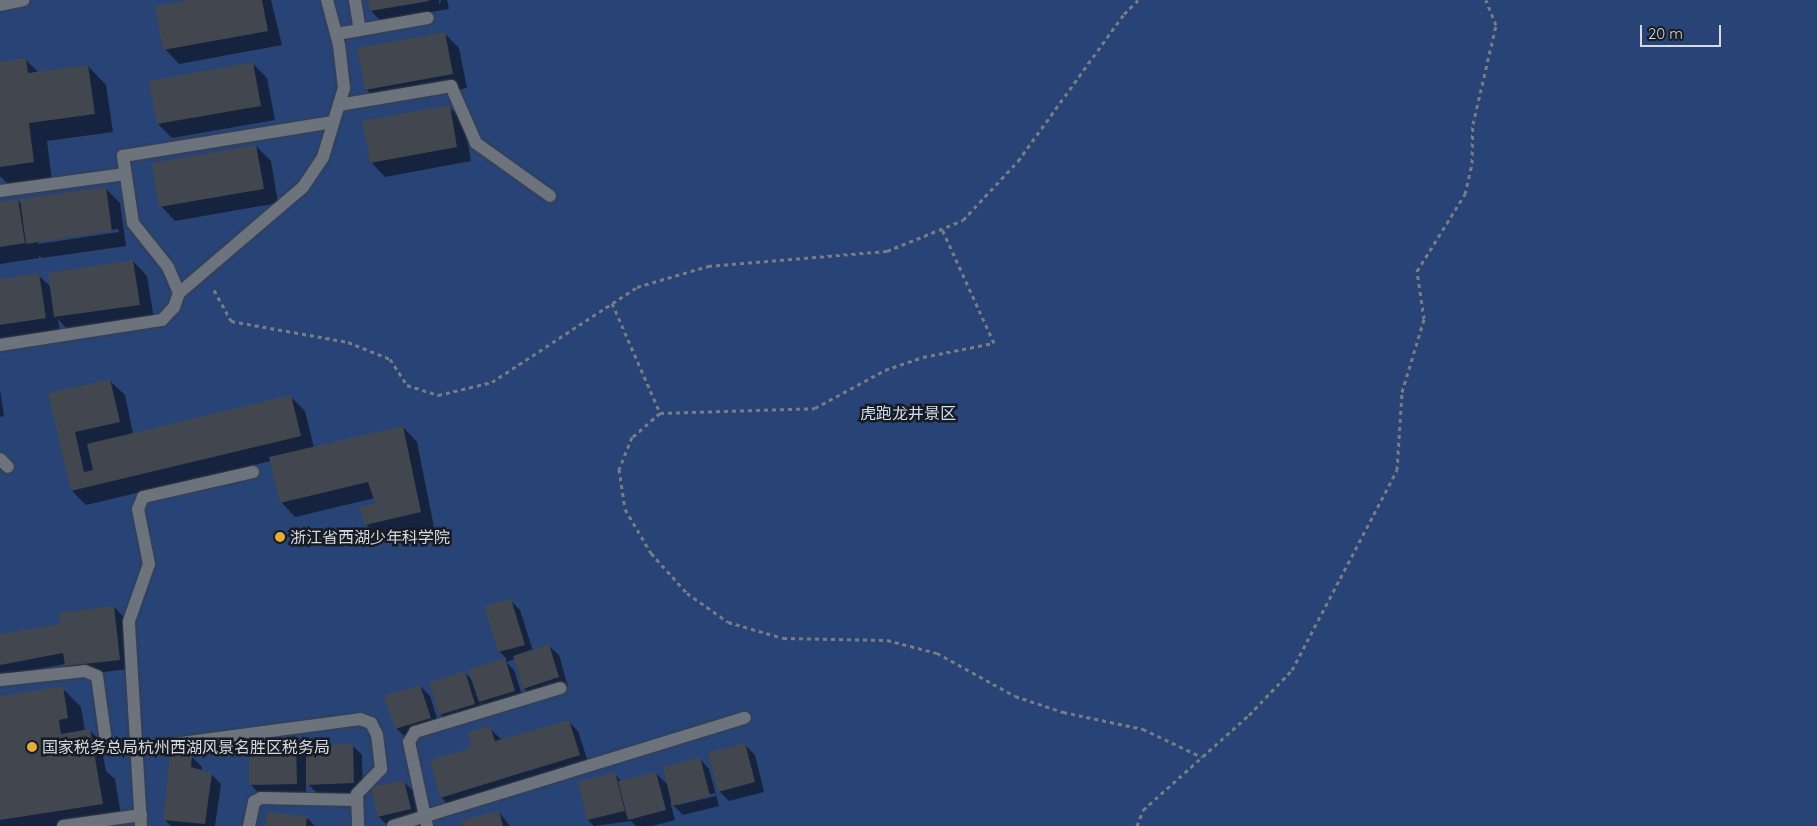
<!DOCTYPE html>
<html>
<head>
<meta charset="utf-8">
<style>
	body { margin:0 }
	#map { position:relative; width:1817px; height:826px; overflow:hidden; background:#20252d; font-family:Quicksand,"Noto Sans SC",sans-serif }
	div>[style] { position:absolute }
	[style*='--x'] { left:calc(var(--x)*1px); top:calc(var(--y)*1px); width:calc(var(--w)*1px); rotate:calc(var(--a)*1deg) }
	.green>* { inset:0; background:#284375 }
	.shadow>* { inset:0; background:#0007 }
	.building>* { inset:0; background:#42464f }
	.path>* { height:3px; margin-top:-1.5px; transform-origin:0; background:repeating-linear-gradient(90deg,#797d83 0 4px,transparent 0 8px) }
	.roads { filter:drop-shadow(0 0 1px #3b3f45) drop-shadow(0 0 1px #3b3f45) }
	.minor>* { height:12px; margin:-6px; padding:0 6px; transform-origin:6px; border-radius:6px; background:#6d737c }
	.dots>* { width:14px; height:14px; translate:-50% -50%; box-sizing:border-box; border:2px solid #171b23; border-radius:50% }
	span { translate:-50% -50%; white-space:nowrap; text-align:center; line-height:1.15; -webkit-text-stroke:5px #171b23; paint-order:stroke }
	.park-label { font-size:16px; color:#d4dff1 }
	.poi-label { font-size:16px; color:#d6d9de }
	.left { translate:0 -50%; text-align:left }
	.scale { position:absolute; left:1640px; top:25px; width:81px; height:22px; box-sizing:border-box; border:2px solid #d6d9de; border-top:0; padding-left:6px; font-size:15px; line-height:18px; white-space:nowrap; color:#d6d9de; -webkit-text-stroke:4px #171b23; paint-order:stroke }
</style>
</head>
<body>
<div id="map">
	<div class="green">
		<i style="clip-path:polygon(0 0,1817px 0,1817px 826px,0 826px)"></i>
	</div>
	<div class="shadow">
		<i style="clip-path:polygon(196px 0,271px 0,282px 45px,179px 64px,165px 49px)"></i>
		<i style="clip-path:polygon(369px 0,439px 0,439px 5px,441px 0,447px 0,449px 9px,381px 21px,371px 11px)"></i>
		<i style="clip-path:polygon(444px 33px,459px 48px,467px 88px,380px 104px,366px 89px)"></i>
		<i style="clip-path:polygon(25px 59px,39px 73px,88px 66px,106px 85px,113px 132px,47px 141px,52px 181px,10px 186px,0 176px,0 63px)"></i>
		<i style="clip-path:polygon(253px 64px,267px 78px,275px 120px,172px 138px,158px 124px)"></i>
		<i style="clip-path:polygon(449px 107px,464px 121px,471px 161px,385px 177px,371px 162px)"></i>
		<i style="clip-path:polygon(256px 146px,271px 161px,278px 203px,175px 221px,161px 206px)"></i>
		<i style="clip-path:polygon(evenodd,105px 188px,120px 203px,126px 246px,42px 258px,39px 255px,39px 258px,0 264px,0 203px,18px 201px,22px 204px,105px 188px,118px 229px,119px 232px,38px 244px,38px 241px,118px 229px)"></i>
		<i style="clip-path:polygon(133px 261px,147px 276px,154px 319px,70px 332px,58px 319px,60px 332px,0 341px,0 280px,38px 275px,51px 287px)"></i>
		<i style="clip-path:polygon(110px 381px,125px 395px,133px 434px,291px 397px,305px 411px,314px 448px,403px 427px,417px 442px,434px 527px,381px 539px,366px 524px,376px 503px,375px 498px,295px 517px,281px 502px,271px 461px,86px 505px,72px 491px,50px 394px)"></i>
		<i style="clip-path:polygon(0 389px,4px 416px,0 417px)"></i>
		<i style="clip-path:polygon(510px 600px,520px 610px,533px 651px,549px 646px,559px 655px,568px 687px,534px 698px,524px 688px,515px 659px,506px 662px,514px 670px,524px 701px,490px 712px,481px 702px,484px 714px,450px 724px,440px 714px,464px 672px,473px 681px,470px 671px,507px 659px,499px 651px)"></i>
		<i style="clip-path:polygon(114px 607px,124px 617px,129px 669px,76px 675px,65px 664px,0 676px,0 635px,62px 625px)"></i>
		<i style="clip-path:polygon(420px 686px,430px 696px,440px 728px,406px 738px,396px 728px)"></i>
		<i style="clip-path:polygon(62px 688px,81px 707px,85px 731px,90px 731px,100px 740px,106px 771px,115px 779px,122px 822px,98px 826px,0 826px,0 698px)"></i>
		<i style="clip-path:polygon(569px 722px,578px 731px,589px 765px,455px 812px,441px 797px,489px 728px,502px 740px)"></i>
		<i style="clip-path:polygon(352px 745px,362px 755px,363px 793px,318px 794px,306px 782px,306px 794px,261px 795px,251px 785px,296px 746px,307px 757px)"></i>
		<i style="clip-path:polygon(745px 745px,755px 755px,764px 792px,729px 801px,719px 791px)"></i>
		<i style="clip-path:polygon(192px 757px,202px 767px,201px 771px,211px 774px,221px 784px,215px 826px,171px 826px,164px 819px)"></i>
		<i style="clip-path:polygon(evenodd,700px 759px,709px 769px,719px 806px,683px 815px,670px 802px,675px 820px,652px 826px,636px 826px,631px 821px,594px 826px,588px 820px,615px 774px,622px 782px,656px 773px,669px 786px,700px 759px,715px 793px,716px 796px,678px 805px,678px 803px,715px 793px)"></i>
		<i style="clip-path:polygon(403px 781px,413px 791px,420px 819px,388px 826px,378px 816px)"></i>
		<i style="clip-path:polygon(499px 812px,510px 826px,464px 826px)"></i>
		<i style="clip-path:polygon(306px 817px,315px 826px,266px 826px)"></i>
	</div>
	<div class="building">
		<i style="clip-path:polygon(189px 0,262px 0,268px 31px,163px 50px,155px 6px)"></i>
		<i style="clip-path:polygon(368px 0,429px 0,429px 1px,370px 11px)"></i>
		<i style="clip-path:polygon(445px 32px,453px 74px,365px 90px,357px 48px)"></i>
		<i style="clip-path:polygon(26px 58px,28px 73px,88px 65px,95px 114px,29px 123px,34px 162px,0 167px,0 62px)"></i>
		<i style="clip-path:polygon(253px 62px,261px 106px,157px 124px,149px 81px)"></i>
		<i style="clip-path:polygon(450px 105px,457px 147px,370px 163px,362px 121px)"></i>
		<i style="clip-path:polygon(256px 145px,264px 189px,159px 207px,152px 163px)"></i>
		<i style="clip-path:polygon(106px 187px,112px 231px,26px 244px,20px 199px)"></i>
		<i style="clip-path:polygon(18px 199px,25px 243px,0 247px,0 202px)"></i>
		<i style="clip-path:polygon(133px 260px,140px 305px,54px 317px,48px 273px)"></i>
		<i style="clip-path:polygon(39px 273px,46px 318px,0 325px,0 279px)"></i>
		<i style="clip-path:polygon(110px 379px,120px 422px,75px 432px,84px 472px,93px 470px,87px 444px,291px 395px,301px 436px,71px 491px,48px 393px)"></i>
		<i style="clip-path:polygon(403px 426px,421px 512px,365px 525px,359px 507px,375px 503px,368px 482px,280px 503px,269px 457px)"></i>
		<i style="clip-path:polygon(511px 599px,525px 645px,498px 652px,484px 606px)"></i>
		<i style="clip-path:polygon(114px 606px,120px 660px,65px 666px,63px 653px,0 665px,0 634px,60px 624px,59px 613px)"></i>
		<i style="clip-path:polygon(549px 644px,559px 677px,523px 689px,513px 656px)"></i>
		<i style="clip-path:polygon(505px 658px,515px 691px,479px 702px,468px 670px)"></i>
		<i style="clip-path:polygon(465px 671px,475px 704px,439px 715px,429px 682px)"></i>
		<i style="clip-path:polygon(420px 685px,431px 718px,395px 729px,384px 696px)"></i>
		<i style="clip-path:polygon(63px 686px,68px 718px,59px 720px,61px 734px,90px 729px,103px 804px,0 820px,0 696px)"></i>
		<i style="clip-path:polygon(569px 720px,580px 755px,440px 798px,430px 760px,471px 748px,468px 732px,490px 726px,495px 741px)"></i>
		<i style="clip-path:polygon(745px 743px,755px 782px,718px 792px,708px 753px)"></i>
		<i style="clip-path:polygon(353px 744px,354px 783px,306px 785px,306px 745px)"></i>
		<i style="clip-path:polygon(296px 745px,297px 784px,249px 785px,249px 746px)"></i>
		<i style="clip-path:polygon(170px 754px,192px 756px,191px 767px,212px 773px,205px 824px,163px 820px)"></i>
		<i style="clip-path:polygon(700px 757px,710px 796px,672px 806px,663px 767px)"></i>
		<i style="clip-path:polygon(615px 772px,625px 811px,587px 820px,578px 782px)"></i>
		<i style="clip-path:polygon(656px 772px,666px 810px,628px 820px,618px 781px)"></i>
		<i style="clip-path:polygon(404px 780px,411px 809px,377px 817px,371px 787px)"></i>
		<i style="clip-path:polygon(499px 811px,503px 826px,463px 826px,461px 820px)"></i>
		<i style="clip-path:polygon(267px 812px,307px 816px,306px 826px,265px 826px)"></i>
	</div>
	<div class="path">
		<i style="--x:214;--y:290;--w:35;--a:61"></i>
		<i style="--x:231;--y:321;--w:119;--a:10.2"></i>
		<i style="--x:348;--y:342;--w:45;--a:22"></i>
		<i style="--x:390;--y:359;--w:31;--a:57"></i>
		<i style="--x:407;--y:385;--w:33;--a:18"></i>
		<i style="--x:438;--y:395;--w:56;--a:-13.5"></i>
		<i style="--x:492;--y:382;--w:173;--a:-33.2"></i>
		<i style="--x:637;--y:287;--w:74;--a:-16.5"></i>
		<i style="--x:708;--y:266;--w:180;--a:-4.8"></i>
		<i style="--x:887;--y:251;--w:82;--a:-22.2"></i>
		<i style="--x:963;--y:220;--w:81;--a:-47"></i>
		<i style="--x:1018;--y:161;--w:181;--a:-54.2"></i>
		<i style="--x:1124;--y:14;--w:20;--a:-45"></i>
		<i style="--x:612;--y:303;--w:120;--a:66.4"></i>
		<i style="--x:660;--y:413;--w:37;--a:139"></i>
		<i style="--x:632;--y:437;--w:35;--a:112"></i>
		<i style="--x:619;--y:469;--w:40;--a:81.5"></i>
		<i style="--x:625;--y:509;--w:51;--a:59.4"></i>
		<i style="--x:651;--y:553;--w:54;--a:48"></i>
		<i style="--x:687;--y:593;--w:50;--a:35.3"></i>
		<i style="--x:728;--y:622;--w:57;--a:16.2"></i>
		<i style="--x:783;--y:638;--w:104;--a:1.1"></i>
		<i style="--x:887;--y:640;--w:52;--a:14.6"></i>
		<i style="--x:937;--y:653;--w:89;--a:28.9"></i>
		<i style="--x:1015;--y:696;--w:51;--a:18.4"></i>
		<i style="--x:1063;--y:712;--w:82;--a:12"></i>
		<i style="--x:1143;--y:729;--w:65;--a:25.4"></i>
		<i style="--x:660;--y:413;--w:155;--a:-1.8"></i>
		<i style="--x:815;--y:408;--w:80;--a:-28.5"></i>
		<i style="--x:885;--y:370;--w:40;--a:-18.9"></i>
		<i style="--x:923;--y:357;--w:72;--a:-11.2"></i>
		<i style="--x:994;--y:343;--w:125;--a:-114.5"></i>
		<i style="--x:1137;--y:826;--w:17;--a:-69"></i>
		<i style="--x:1143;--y:810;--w:142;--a:-41.9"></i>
		<i style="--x:1249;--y:715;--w:62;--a:-46.3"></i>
		<i style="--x:1292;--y:670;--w:226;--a:-62.3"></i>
		<i style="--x:1397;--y:470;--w:78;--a:-86.3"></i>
		<i style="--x:1402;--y:392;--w:76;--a:-73.2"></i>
		<i style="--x:1424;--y:319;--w:49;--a:-98.3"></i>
		<i style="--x:1417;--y:271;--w:91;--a:-58.1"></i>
		<i style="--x:1465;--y:194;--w:32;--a:-77"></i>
		<i style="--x:1472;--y:163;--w:39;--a:-89"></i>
		<i style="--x:1473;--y:124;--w:102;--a:-76.9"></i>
		<i style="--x:1496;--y:25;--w:27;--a:-112"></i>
	</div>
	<div class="roads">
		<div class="minor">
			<i style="--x:355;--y:0;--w:30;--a:81"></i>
			<i style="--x:0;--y:5;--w:24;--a:-12"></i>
			<i style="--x:337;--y:34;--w:92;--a:-10"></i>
			<i style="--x:339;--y:105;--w:114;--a:-9.6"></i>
			<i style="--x:451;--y:86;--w:62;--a:66.3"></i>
			<i style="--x:476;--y:143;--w:91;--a:35.6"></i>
			<i style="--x:0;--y:191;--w:126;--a:-7.7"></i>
			<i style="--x:179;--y:293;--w:28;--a:-113"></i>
			<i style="--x:168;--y:267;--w:56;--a:-128.5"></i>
			<i style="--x:133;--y:223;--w:68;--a:-98.5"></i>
			<i style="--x:123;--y:156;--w:213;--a:-9.2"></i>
			<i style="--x:0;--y:345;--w:164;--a:-8.8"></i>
			<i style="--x:162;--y:320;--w:18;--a:-47"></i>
			<i style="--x:174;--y:307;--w:15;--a:-70"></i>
			<i style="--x:179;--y:293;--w:163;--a:-40.5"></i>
			<i style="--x:303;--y:187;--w:36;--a:-56"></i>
			<i style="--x:323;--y:157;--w:72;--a:-73.1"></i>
			<i style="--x:344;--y:88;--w:43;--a:-96.6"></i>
			<i style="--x:339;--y:45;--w:47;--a:-104.9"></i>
			<i style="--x:0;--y:459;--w:11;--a:45"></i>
			<i style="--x:0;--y:680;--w:85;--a:-6"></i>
			<i style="--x:85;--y:671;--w:13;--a:23"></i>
			<i style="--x:97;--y:676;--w:74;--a:82.2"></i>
			<i style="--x:136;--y:749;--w:226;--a:-7.6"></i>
			<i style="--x:360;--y:719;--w:12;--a:20"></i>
			<i style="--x:371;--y:723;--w:13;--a:63"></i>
			<i style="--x:377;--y:735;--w:34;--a:83"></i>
			<i style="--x:381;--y:769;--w:35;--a:134"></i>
			<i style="--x:357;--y:794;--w:32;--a:88"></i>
			<i style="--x:63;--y:826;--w:79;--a:-8"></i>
			<i style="--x:141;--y:826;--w:205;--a:-93.4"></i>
			<i style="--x:129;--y:621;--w:60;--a:-70.7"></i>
			<i style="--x:149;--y:564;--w:56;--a:-101.3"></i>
			<i style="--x:138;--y:509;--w:13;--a:-67"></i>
			<i style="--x:143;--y:497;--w:113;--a:-12.8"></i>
			<i style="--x:249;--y:826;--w:25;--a:-78"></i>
			<i style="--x:254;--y:802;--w:8;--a:-30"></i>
			<i style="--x:261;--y:798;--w:96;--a:1.2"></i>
			<i style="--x:393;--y:826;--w:368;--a:-17.1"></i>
			<i style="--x:427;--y:826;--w:86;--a:-102.1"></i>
			<i style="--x:409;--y:742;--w:12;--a:-59"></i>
			<i style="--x:415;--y:732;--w:152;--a:-16.8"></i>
		</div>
	</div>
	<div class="dots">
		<i style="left:280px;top:537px;background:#e5ad36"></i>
		<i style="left:32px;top:747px;background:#e5ad36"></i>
	</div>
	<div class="park-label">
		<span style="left:908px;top:413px">虎跑龙井景区</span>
	</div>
	<div class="poi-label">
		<span class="left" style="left:290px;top:537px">浙江省西湖少年科学院</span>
		<span class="left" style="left:42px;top:747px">国家税务总局杭州西湖风景名胜区税务局</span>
	</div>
	<div class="scale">20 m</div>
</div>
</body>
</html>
